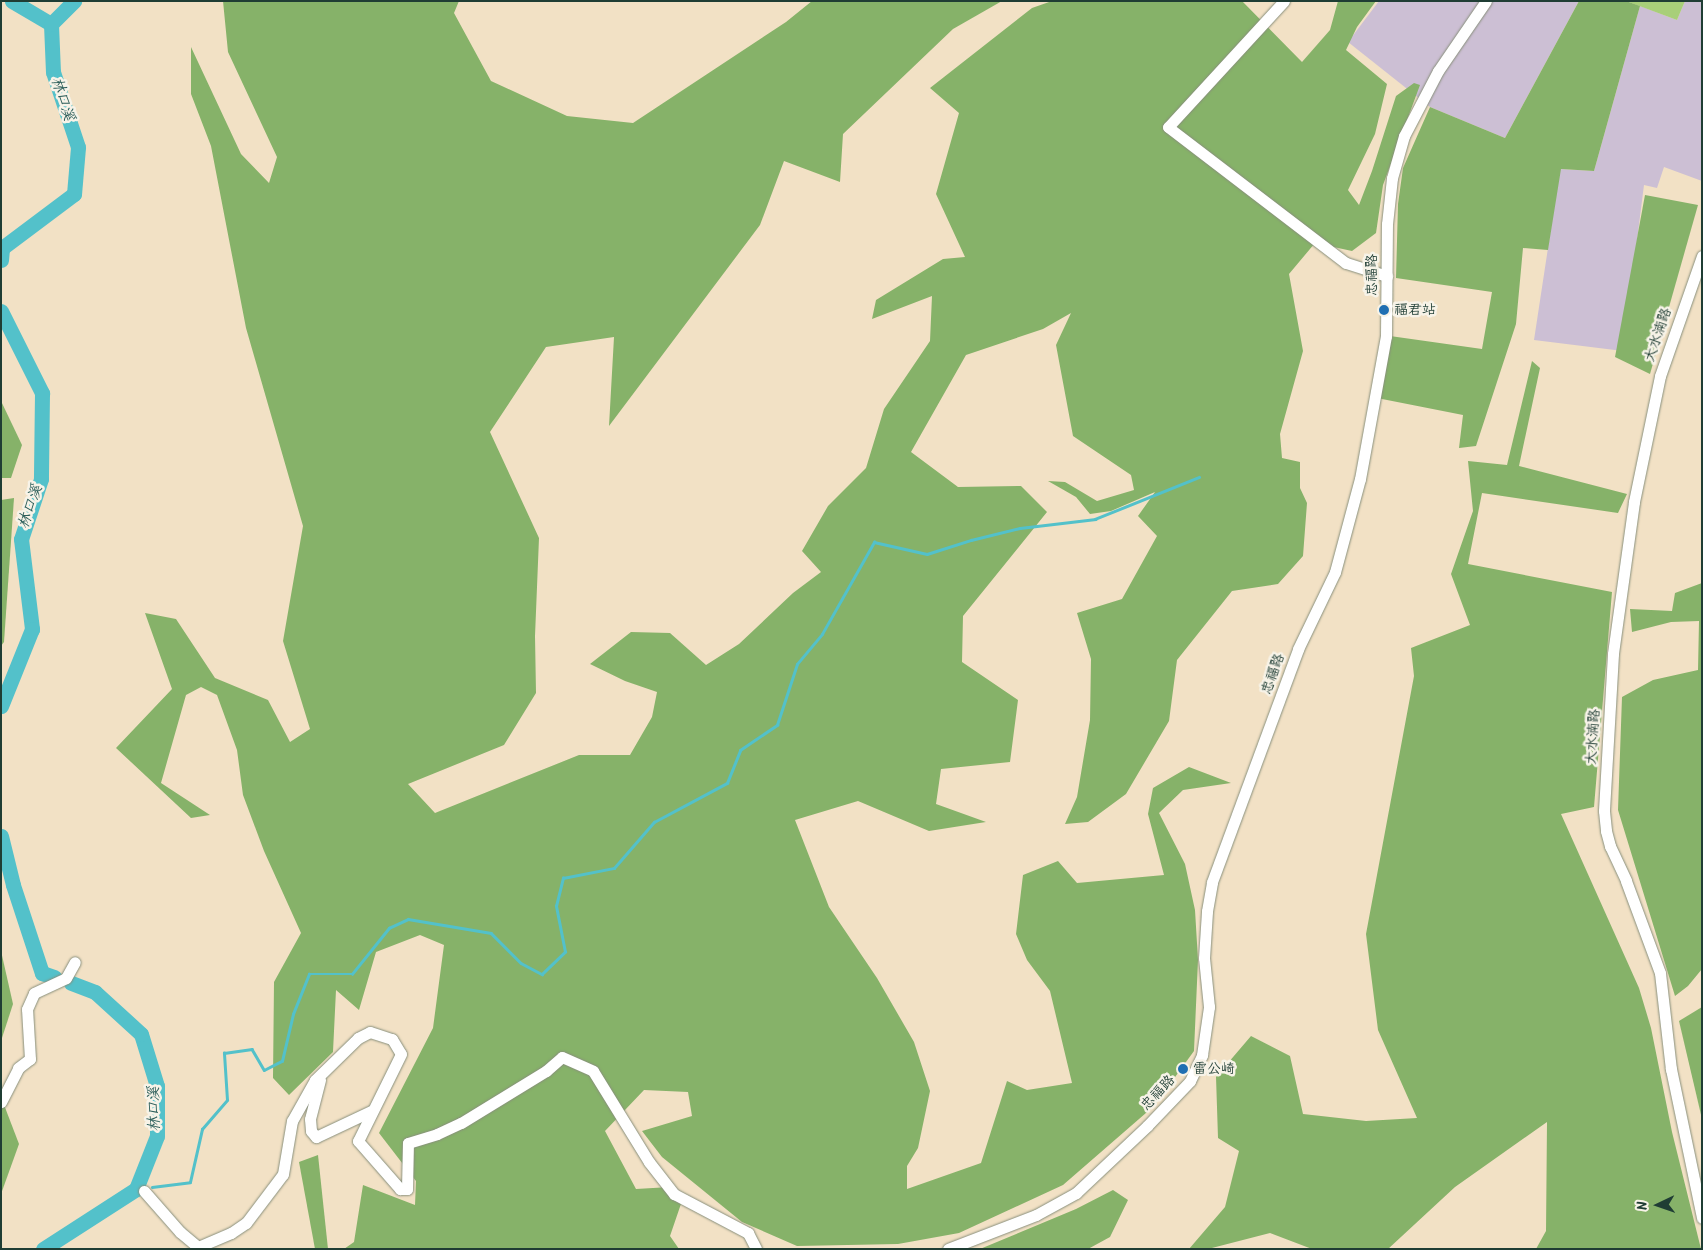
<!DOCTYPE html>
<html>
<head>
<meta charset="utf-8">
<style>
	body { margin:0 }
	#map { position:relative; width:1703px; height:1250px; overflow:hidden; background:#f2e1c5; font-family:Kalam,"LXGW WenKai TC",sans-serif }
	div>[style] { position:absolute }
	[style*='--x'] { left:calc(var(--x)*1px); top:calc(var(--y)*1px); width:calc(var(--w)*1px); rotate:calc(var(--a)*1deg) }
	.industrial>* { inset:0; background:#ccbfd4 }
	.green>* { inset:0; background:#a8cf79 }
	.forest>* { inset:0; background:#86b269 }
	.stream>* { height:2.5px; margin:-1.25px; padding:0 1.25px; transform-origin:1.25px; border-radius:1.25px; background:#53c1ca }
	.river>* { height:15px; margin:-7.5px; padding:0 7.5px; transform-origin:7.5px; border-radius:7.5px; background:#53c1ca }
	.roads { filter:drop-shadow(0 0 1px #888f7c) drop-shadow(0 0 1px #888f7c) }
	.minor>* { height:11px; margin:-5.5px; padding:0 5.5px; transform-origin:5.5px; border-radius:5.5px; background:#fff }
	.dots>* { width:14px; height:14px; translate:-50% -50%; box-sizing:border-box; border:2px solid #f7f3e8; border-radius:50% }
	span { translate:-50% -50%; white-space:nowrap; text-align:center; line-height:1.15; -webkit-text-stroke:5px #f7f3e8; paint-order:stroke }
	.street-label { font-size:14px; color:#1f3d34 }
	.poi-label { font-size:14px; color:#1f3d34 }
	.left { translate:0 -50%; text-align:left }
	.water-label { font-size:15px; color:#2c5e5a; font-style:italic }
	.frame { position:absolute; inset:0; border:2px solid #1f3d34; pointer-events:none }
	.north { position:absolute; left:1633px; top:1180px; width:50px; height:50px; -webkit-text-stroke:4px #f7f3e8; paint-order:stroke; rotate:267deg; font-size:14px; font-weight:700; line-height:20px; text-align:center; color:#1f3d34 }
	.north::after { content:''; display:block; margin:auto; width:18px; height:22px; background:#1f3d34; clip-path:polygon(50% 0,100% 100%,50% 72%,0 100%) }
</style>
</head>
<body>
<div id="map">
	<div class="industrial">
		<i style="clip-path:polygon(1379px 1px,1579px 1px,1505px 138px,1430px 107px,1348px 42px)"></i>
		<i style="clip-path:polygon(1685px 1px,1702px 1px,1702px 181px,1664px 167px,1657px 188px,1644px 185px,1623px 351px,1534px 340px,1560px 169px,1594px 171px,1640px 6px,1677px 20px)"></i>
	</div>
	<div class="green">
		<i style="clip-path:polygon(1626px 1px,1685px 1px,1677px 20px)"></i>
	</div>
	<div class="forest">
		<i style="clip-path:polygon(223px 1px,459px 1px,454px 13px,491px 81px,567px 116px,633px 123px,786px 22px,812px 1px,1002px 1px,953px 29px,843px 134px,840px 182px,784px 161px,760px 225px,609px 426px,614px 337px,546px 347px,490px 432px,539px 538px,535px 636px,536px 693px,504px 745px,408px 784px,435px 813px,579px 755px,630px 755px,652px 717px,657px 692px,625px 681px,590px 664px,631px 632px,670px 633px,706px 665px,739px 644px,793px 593px,821px 572px,802px 551px,828px 506px,866px 468px,884px 409px,930px 341px,932px 296px,872px 319px,876px 300px,943px 259px,965px 257px,936px 194px,959px 113px,930px 88px,1032px 8px,1052px 1px,1242px 1px,1302px 62px,1330px 30px,1338px 1px,1376px 1px,1357px 27px,1346px 50px,1387px 84px,1375px 134px,1348px 190px,1359px 205px,1372px 171px,1396px 96px,1414px 83px,1420px 85px,1383px 185px,1376px 233px,1352px 251px,1315px 243px,1289px 274px,1303px 351px,1280px 434px,1282px 458px,1300px 462px,1300px 488px,1307px 503px,1303px 556px,1278px 584px,1232px 591px,1177px 660px,1169px 721px,1126px 794px,1088px 822px,1065px 824px,1077px 797px,1090px 720px,1091px 659px,1077px 613px,1122px 599px,1157px 536px,1138px 516px,1155px 492px,1111px 511px,1090px 514px,1076px 497px,1048px 481px,1065px 482px,1097px 501px,1134px 490px,1131px 475px,1073px 436px,1056px 345px,1071px 313px,1043px 329px,966px 355px,911px 452px,958px 487px,1021px 486px,1047px 512px,963px 616px,962px 662px,1018px 700px,1010px 762px,941px 769px,936px 804px,986px 822px,929px 831px,858px 801px,795px 820px,829px 907px,877px 978px,914px 1042px,930px 1091px,918px 1148px,907px 1166px,907px 1189px,981px 1163px,1007px 1081px,1027px 1090px,1072px 1083px,1050px 991px,1027px 960px,1016px 934px,1023px 875px,1058px 861px,1077px 883px,1164px 875px,1148px 814px,1153px 788px,1189px 767px,1231px 783px,1183px 790px,1159px 813px,1185px 864px,1195px 910px,1198px 960px,1194px 1051px,1154px 1106px,1063px 1185px,959px 1233px,898px 1244px,797px 1246px,742px 1222px,662px 1157px,642px 1131px,692px 1116px,688px 1092px,644px 1090px,605px 1131px,636px 1189px,670px 1187px,683px 1198px,670px 1236px,679px 1249px,344px 1249px,354px 1242px,363px 1185px,415px 1205px,416px 1181px,379px 1133px,433px 1028px,444px 945px,420px 935px,376px 952px,359px 1010px,336px 990px,333px 1052px,289px 1095px,273px 1078px,274px 982px,301px 933px,264px 851px,243px 795px,237px 750px,217px 695px,201px 687px,186px 695px,161px 783px,210px 815px,191px 818px,116px 748px,172px 689px,145px 613px,176px 619px,215px 678px,268px 700px,290px 742px,310px 729px,283px 641px,303px 526px,246px 328px,211px 146px,191px 94px,191px 47px,241px 154px,269px 183px,277px 157px,228px 52px)"></i>
		<i style="clip-path:polygon(1579px 1px,1626px 1px,1640px 6px,1594px 171px,1561px 169px,1548px 250px,1523px 248px,1516px 324px,1476px 446px,1459px 448px,1463px 415px,1377px 398px,1390px 336px,1482px 349px,1492px 292px,1396px 278px,1398px 204px,1403px 168px,1430px 107px,1505px 138px)"></i>
		<i style="clip-path:polygon(1645px 195px,1698px 205px,1650px 374px,1615px 357px)"></i>
		<i style="clip-path:polygon(1532px 361px,1540px 368px,1519px 466px,1627px 494px,1618px 513px,1482px 493px,1468px 564px,1612px 592px,1594px 807px,1561px 814px,1639px 988px,1651px 1028px,1672px 1132px,1701px 1249px,1536px 1249px,1546px 1231px,1547px 1122px,1455px 1187px,1388px 1249px,1312px 1249px,1270px 1233px,1208px 1249px,1189px 1249px,1225px 1207px,1239px 1151px,1218px 1138px,1216px 1077px,1251px 1036px,1290px 1056px,1303px 1114px,1366px 1121px,1417px 1118px,1378px 1030px,1366px 934px,1414px 676px,1411px 648px,1470px 625px,1451px 574px,1473px 511px,1468px 461px,1507px 465px)"></i>
		<i style="clip-path:polygon(1px 401px,22px 445px,11px 478px,1px 478px)"></i>
		<i style="clip-path:polygon(14px 498px,4px 642px,1px 646px,1px 500px)"></i>
		<i style="clip-path:polygon(1702px 583px,1702px 969px,1688px 986px,1675px 996px,1618px 810px,1622px 697px,1653px 680px,1698px 670px,1699px 621px,1671px 622px,1632px 632px,1630px 609px,1672px 611px,1675px 593px)"></i>
		<i style="clip-path:polygon(1px 951px,13px 1004px,1px 1041px)"></i>
		<i style="clip-path:polygon(1702px 1007px,1702px 1119px,1679px 1021px)"></i>
		<i style="clip-path:polygon(1px 1097px,19px 1144px,1px 1194px)"></i>
		<i style="clip-path:polygon(318px 1155px,328px 1249px,315px 1249px,299px 1162px)"></i>
		<i style="clip-path:polygon(1113px 1190px,1128px 1200px,1110px 1237px,1088px 1249px,980px 1249px,1076px 1209px)"></i>
	</div>
	<div class="stream">
		<i style="--x:152;--y:1187;--w:38;--a:-7"></i>
		<i style="--x:190;--y:1182;--w:54;--a:-77.2"></i>
		<i style="--x:202;--y:1129;--w:38;--a:-49"></i>
		<i style="--x:227;--y:1100;--w:47;--a:-93.7"></i>
		<i style="--x:224;--y:1053;--w:28;--a:-8"></i>
		<i style="--x:252;--y:1049;--w:24;--a:60"></i>
		<i style="--x:264;--y:1070;--w:20;--a:-27"></i>
		<i style="--x:282;--y:1061;--w:48;--a:-76.8"></i>
		<i style="--x:293;--y:1014;--w:43;--a:-68.2"></i>
		<i style="--x:309;--y:974;--w:43;--a:0"></i>
		<i style="--x:352;--y:974;--w:59;--a:-51.2"></i>
		<i style="--x:389;--y:928;--w:21;--a:-25"></i>
		<i style="--x:408;--y:919;--w:84;--a:9.6"></i>
		<i style="--x:491;--y:933;--w:42;--a:45"></i>
		<i style="--x:521;--y:963;--w:24;--a:28"></i>
		<i style="--x:542;--y:974;--w:32;--a:-44"></i>
		<i style="--x:565;--y:952;--w:47;--a:-101.1"></i>
		<i style="--x:556;--y:906;--w:29;--a:-76"></i>
		<i style="--x:563;--y:878;--w:52;--a:-11.1"></i>
		<i style="--x:614;--y:868;--w:61;--a:-49"></i>
		<i style="--x:654;--y:822;--w:83;--a:-28.1"></i>
		<i style="--x:727;--y:783;--w:35;--a:-68"></i>
		<i style="--x:740;--y:750;--w:45;--a:-34"></i>
		<i style="--x:777;--y:725;--w:64;--a:-71.8"></i>
		<i style="--x:797;--y:664;--w:39;--a:-50"></i>
		<i style="--x:822;--y:634;--w:106;--a:-60.5"></i>
		<i style="--x:874;--y:542;--w:54;--a:12.8"></i>
		<i style="--x:927;--y:554;--w:46;--a:-17.7"></i>
		<i style="--x:971;--y:540;--w:50;--a:-13.8"></i>
		<i style="--x:1020;--y:528;--w:76;--a:-6.8"></i>
		<i style="--x:1095;--y:519;--w:112;--a:-22"></i>
		<i style="--x:136;--y:1189;--w:2;--a:0"></i>
	</div>
	<div class="river">
		<i style="--x:12;--y:1;--w:45;--a:30.5"></i>
		<i style="--x:1;--y:260;--w:12;--a:-85"></i>
		<i style="--x:2;--y:248;--w:90;--a:-36.9"></i>
		<i style="--x:74;--y:194;--w:47;--a:-85.1"></i>
		<i style="--x:78;--y:147;--w:79;--a:-108.4"></i>
		<i style="--x:53;--y:72;--w:48;--a:-92.4"></i>
		<i style="--x:51;--y:24;--w:33;--a:-45"></i>
		<i style="--x:1;--y:311;--w:92;--a:63.4"></i>
		<i style="--x:42;--y:393;--w:86;--a:90.7"></i>
		<i style="--x:41;--y:479;--w:63;--a:108.4"></i>
		<i style="--x:21;--y:539;--w:91;--a:83"></i>
		<i style="--x:32;--y:629;--w:83;--a:111.9"></i>
		<i style="--x:1;--y:836;--w:50;--a:76.2"></i>
		<i style="--x:13;--y:885;--w:93;--a:71.8"></i>
		<i style="--x:42;--y:973;--w:13;--a:18"></i>
		<i style="--x:43;--y:1249;--w:111;--a:-32.8"></i>
		<i style="--x:136;--y:1189;--w:57;--a:-68.4"></i>
		<i style="--x:157;--y:1136;--w:50;--a:-90"></i>
		<i style="--x:157;--y:1086;--w:54;--a:-107.1"></i>
		<i style="--x:141;--y:1034;--w:62;--a:-137.6"></i>
		<i style="--x:95;--y:992;--w:26;--a:-159"></i>
	</div>
	<div class="roads">
		<div class="minor">
			<i style="--x:1284;--y:1;--w:171;--a:132.6"></i>
			<i style="--x:1168;--y:127;--w:224;--a:37.4"></i>
			<i style="--x:1346;--y:263;--w:43;--a:17.6"></i>
			<i style="--x:1702;--y:256;--w:127;--a:109.3"></i>
			<i style="--x:1660;--y:376;--w:129;--a:101.7"></i>
			<i style="--x:1634;--y:502;--w:153;--a:97.9"></i>
			<i style="--x:1613;--y:654;--w:157;--a:93.3"></i>
			<i style="--x:1604;--y:811;--w:20;--a:84"></i>
			<i style="--x:1606;--y:831;--w:16;--a:75"></i>
			<i style="--x:1610;--y:846;--w:38;--a:65"></i>
			<i style="--x:1626;--y:881;--w:98;--a:69.7"></i>
			<i style="--x:1660;--y:973;--w:97;--a:83.5"></i>
			<i style="--x:1671;--y:1069;--w:152;--a:78.2"></i>
			<i style="--x:320;--y:1080;--w:40;--a:104.4"></i>
			<i style="--x:310;--y:1119;--w:12;--a:85"></i>
			<i style="--x:311;--y:1131;--w:8;--a:50"></i>
			<i style="--x:316;--y:1137;--w:61;--a:-25.3"></i>
			<i style="--x:1;--y:1102;--w:38;--a:-63"></i>
			<i style="--x:18;--y:1068;--w:15;--a:-37"></i>
			<i style="--x:30;--y:1059;--w:50;--a:-93.4"></i>
			<i style="--x:27;--y:1009;--w:17;--a:-66"></i>
			<i style="--x:34;--y:993;--w:35;--a:-25"></i>
			<i style="--x:66;--y:978;--w:18;--a:-61"></i>
			<i style="--x:144;--y:1191;--w:55;--a:48.7"></i>
			<i style="--x:180;--y:1232;--w:23;--a:40"></i>
			<i style="--x:198;--y:1247;--w:36;--a:-23"></i>
			<i style="--x:231;--y:1233;--w:18;--a:-34"></i>
			<i style="--x:246;--y:1223;--w:61;--a:-52.9"></i>
			<i style="--x:283;--y:1174;--w:54;--a:-80.4"></i>
			<i style="--x:292;--y:1121;--w:47;--a:-60.7"></i>
			<i style="--x:315;--y:1080;--w:60;--a:-44.3"></i>
			<i style="--x:358;--y:1038;--w:13;--a:-27"></i>
			<i style="--x:370;--y:1032;--w:23;--a:18"></i>
			<i style="--x:392;--y:1039;--w:17;--a:59"></i>
			<i style="--x:401;--y:1054;--w:97;--a:116.3"></i>
			<i style="--x:358;--y:1141;--w:64;--a:48.8"></i>
			<i style="--x:400;--y:1189;--w:7;--a:0"></i>
			<i style="--x:407;--y:1189;--w:46;--a:-88.8"></i>
			<i style="--x:408;--y:1143;--w:30;--a:-17"></i>
			<i style="--x:437;--y:1134;--w:26;--a:-25"></i>
			<i style="--x:461;--y:1123;--w:100;--a:-31.5"></i>
			<i style="--x:546;--y:1071;--w:21;--a:-41"></i>
			<i style="--x:562;--y:1057;--w:34;--a:24"></i>
			<i style="--x:593;--y:1071;--w:107;--a:58.4"></i>
			<i style="--x:649;--y:1162;--w:41;--a:52"></i>
			<i style="--x:674;--y:1194;--w:84;--a:27.8"></i>
			<i style="--x:748;--y:1233;--w:18;--a:63"></i>
			<i style="--x:948;--y:1249;--w:94;--a:-21.1"></i>
			<i style="--x:1036;--y:1215;--w:46;--a:-28.8"></i>
			<i style="--x:1076;--y:1193;--w:98;--a:-43.3"></i>
			<i style="--x:1147;--y:1126;--w:62;--a:-46.3"></i>
			<i style="--x:1190;--y:1081;--w:29;--a:-65"></i>
			<i style="--x:1202;--y:1055;--w:49;--a:-81.7"></i>
			<i style="--x:1209;--y:1007;--w:49;--a:-95.8"></i>
			<i style="--x:1204;--y:958;--w:47;--a:-86.3"></i>
			<i style="--x:1207;--y:911;--w:29;--a:-80"></i>
			<i style="--x:1212;--y:882;--w:248;--a:-69.7"></i>
			<i style="--x:1298;--y:649;--w:85;--a:-64.3"></i>
			<i style="--x:1335;--y:572;--w:96;--a:-75"></i>
			<i style="--x:1360;--y:479;--w:145;--a:-79.7"></i>
			<i style="--x:1386;--y:336;--w:112;--a:-89.5"></i>
			<i style="--x:1387;--y:224;--w:46;--a:-83.8"></i>
			<i style="--x:1392;--y:178;--w:44;--a:-74.1"></i>
			<i style="--x:1404;--y:136;--w:73;--a:-62.4"></i>
			<i style="--x:1438;--y:71;--w:85;--a:-55.6"></i>
		</div>
	</div>
	<div class="dots">
		<i style="left:1384px;top:310px;background:#1f6fb2"></i>
		<i style="left:1183px;top:1069px;background:#1f6fb2"></i>
	</div>
	<div class="street-label">
		<span style="left:1372px;top:275px;rotate:-90deg">忠福路</span>
		<span style="left:1658px;top:335px;rotate:-71deg">大水湳路</span>
		<span style="left:1273px;top:674px;rotate:-70deg">忠福路</span>
		<span style="left:1593px;top:737px;rotate:-86deg">大水湳路</span>
		<span style="left:1158px;top:1093px;rotate:-47deg">忠福路</span>
	</div>
	<div class="poi-label">
		<span class="left" style="left:1394px;top:310px">福君站</span>
		<span class="left" style="left:1193px;top:1069px">雷公崎</span>
	</div>
	<div class="water-label">
		<span style="left:62px;top:99px;rotate:72deg">林口溪</span>
		<span style="left:31px;top:507px;rotate:-71deg">林口溪</span>
		<span style="left:155px;top:1109px;rotate:-91deg">林口溪</span>
	</div>
	<div class="frame"></div>
	<div class="north">N</div>
</div>
</body>
</html>
